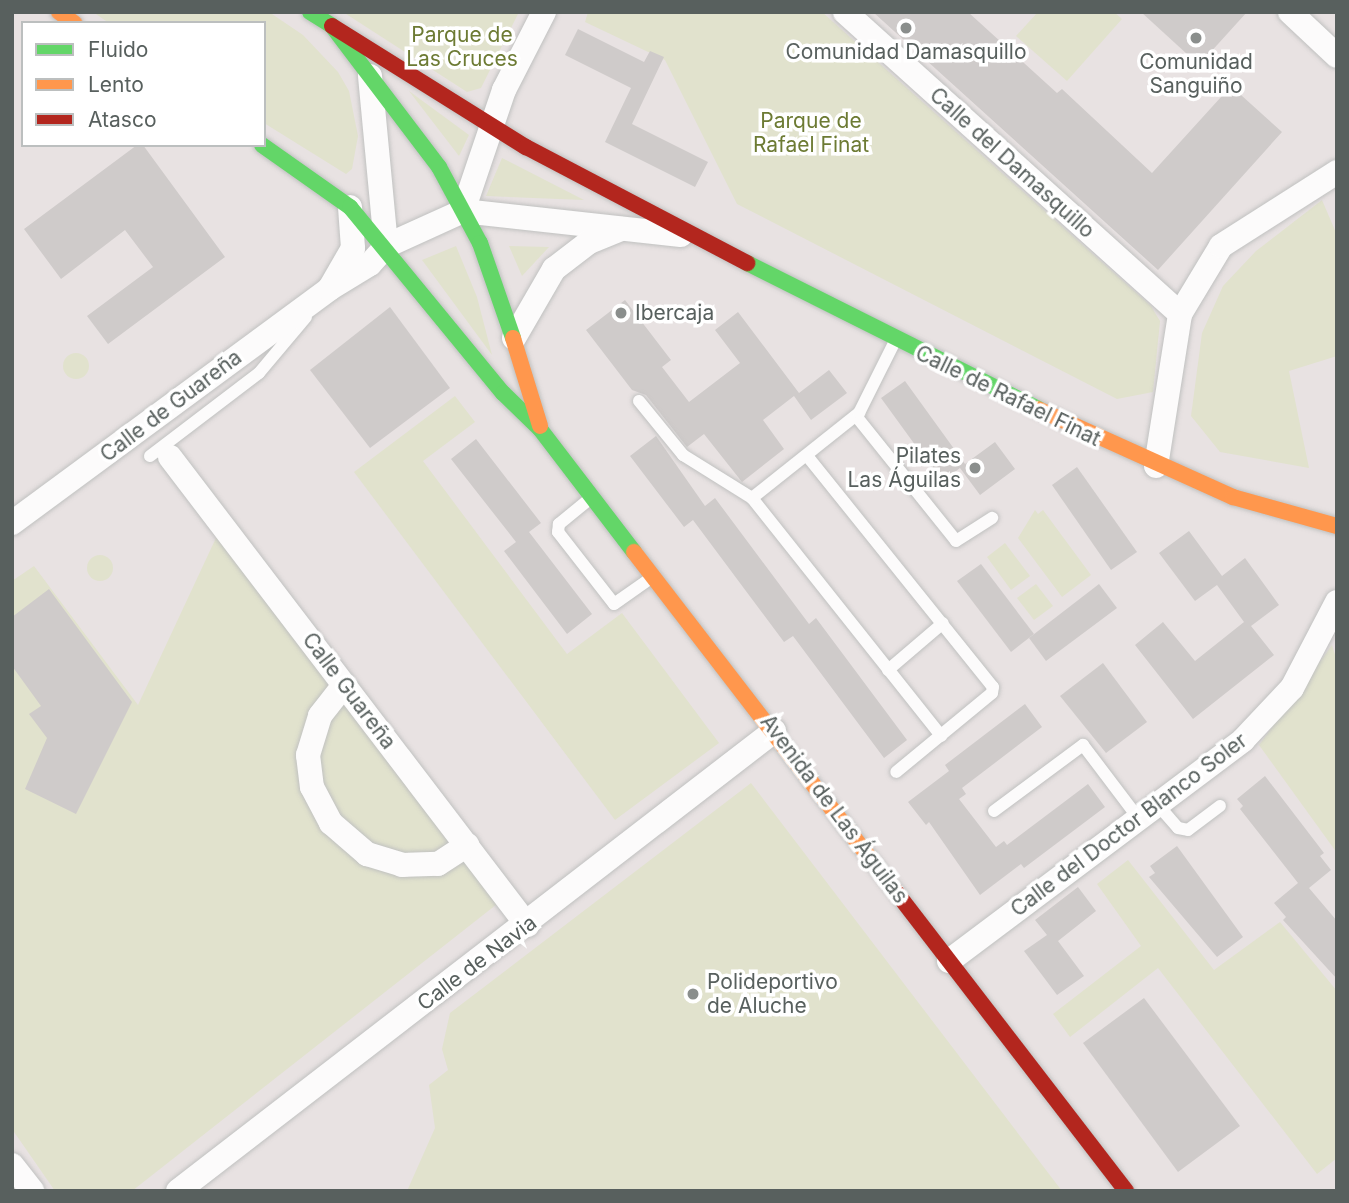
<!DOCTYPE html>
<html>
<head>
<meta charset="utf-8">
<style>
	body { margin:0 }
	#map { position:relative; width:1349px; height:1203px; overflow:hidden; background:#e8e2e2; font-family:Inter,sans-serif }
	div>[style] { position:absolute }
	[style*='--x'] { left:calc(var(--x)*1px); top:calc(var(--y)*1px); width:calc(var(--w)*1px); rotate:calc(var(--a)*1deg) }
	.green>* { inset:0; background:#e1e2cd }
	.round { border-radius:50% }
	.building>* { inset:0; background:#cfcbca }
	.roads { filter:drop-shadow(0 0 2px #c0c1c0) drop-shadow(0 0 2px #c0c1c0) }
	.lane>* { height:12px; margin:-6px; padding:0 6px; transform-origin:6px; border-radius:6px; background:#fcfbfb }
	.street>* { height:24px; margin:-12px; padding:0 12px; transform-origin:12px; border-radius:12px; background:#fcfbfb }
	.fast>* { height:16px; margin:-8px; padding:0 8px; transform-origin:8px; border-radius:8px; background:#63d668 }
	.slow>* { height:16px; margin:-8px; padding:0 8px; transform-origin:8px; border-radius:8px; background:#ff974d }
	.jam>* { height:16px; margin:-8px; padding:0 8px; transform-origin:8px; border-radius:8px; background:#b3261e }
	.dots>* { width:19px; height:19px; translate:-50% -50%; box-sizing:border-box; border:4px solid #fff; border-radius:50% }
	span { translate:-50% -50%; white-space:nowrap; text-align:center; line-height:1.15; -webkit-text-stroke:7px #fff; paint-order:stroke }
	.park-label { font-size:21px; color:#6d7b34 }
	.poi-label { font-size:21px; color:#58605e }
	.left { translate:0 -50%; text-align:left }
	.right { translate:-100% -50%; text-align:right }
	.street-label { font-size:21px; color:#58605e }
	.frame { position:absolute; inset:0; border:14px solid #58605e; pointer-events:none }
	.legend { position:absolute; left:21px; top:21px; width:245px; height:126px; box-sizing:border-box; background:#fff; border:2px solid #bcbfbf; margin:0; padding:9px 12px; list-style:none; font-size:21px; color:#58605e }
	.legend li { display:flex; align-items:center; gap:14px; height:35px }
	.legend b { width:35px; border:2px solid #bcbfbf }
</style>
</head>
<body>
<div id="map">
	<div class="green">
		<i style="clip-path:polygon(93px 12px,269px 12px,303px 35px,338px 72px,349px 91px,358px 136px,352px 169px,346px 174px,264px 123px,264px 23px,109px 23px)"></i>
		<i style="clip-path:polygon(343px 12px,519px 12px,481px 88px,467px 92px)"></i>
		<i style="clip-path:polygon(588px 12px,822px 12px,1151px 306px,1160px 321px,1153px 392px,1117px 399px,737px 204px,665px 60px,585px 22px)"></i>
		<i style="clip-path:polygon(1038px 12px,1114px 12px,1122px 19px,1067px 81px,1016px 36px)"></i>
		<i style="clip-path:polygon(409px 91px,469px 135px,459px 156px)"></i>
		<i style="clip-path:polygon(502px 158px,584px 200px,486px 196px)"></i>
		<i style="clip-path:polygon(1322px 200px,1337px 235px,1337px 356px,1289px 371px,1309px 468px,1220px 452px,1191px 416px,1202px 333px,1223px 286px,1256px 251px)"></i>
		<i style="clip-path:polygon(456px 246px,477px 297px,492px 355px,422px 260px)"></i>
		<i style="clip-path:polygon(509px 246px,549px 247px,522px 276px)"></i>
		<i class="round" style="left:63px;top:353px;width:26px;height:26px"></i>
		<i style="clip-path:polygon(455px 396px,475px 422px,423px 461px,567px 654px,622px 613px,719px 743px,615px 820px,354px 472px)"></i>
		<i style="clip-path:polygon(1035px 510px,1038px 514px,1043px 510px,1091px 575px,1062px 597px,1018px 538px)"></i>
		<i style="clip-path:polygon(222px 525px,506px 897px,132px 1191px,55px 1191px,12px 1129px,12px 581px,34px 566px,138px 705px)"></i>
		<i style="clip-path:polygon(1005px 543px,1030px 576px,1011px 590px,987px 557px)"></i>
		<i class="round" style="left:87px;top:555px;width:26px;height:26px"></i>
		<i style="clip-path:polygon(1036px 584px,1053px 606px,1034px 620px,1017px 598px)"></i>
		<i style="clip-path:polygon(1332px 645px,1337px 661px,1337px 853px,1259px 745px)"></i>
		<i style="clip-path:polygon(751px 783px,1062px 1191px,407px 1191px,435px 1128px,429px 1085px,448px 1070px,442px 1049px,450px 1013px)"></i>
		<i style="clip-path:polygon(1128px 860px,1214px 970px,1280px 922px,1337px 991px,1337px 1158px,1317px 1174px,1158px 968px,1070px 1037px,1053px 1014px,1141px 946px,1097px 884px)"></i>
	</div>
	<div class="building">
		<i style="clip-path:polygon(873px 12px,968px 12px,1057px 93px,1062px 89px,1152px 173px,1231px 86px,1282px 132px,1158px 270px)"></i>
		<i style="clip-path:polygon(1141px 12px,1247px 12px,1199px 65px)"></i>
		<i style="clip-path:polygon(578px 29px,644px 62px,650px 51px,664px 57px,632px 124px,708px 162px,695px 187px,605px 142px,631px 88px,565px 55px)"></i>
		<i style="clip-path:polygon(137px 145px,143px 145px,225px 257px,108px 344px,87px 316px,153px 267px,125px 230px,61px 279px,24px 229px)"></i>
		<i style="clip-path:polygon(625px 300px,671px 360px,662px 367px,689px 402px,740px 363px,715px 330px,738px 312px,799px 393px,829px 370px,847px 393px,811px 420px,794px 396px,763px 420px,784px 449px,742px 482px,704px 434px,687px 447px,646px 395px,632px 390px,586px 330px)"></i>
		<i style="clip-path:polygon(390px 307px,450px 388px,370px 448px,310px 370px)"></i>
		<i style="clip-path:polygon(905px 381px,965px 464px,995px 442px,1015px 469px,980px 495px,960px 468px,942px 482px,881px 398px)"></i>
		<i style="clip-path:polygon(656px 436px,705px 506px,715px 498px,809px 624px,816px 618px,907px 740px,884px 758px,793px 636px,784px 642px,693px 520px,684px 527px,630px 456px)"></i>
		<i style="clip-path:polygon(476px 439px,541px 523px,529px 532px,592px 614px,567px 634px,504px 551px,516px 542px,451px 459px)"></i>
		<i style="clip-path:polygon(1077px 467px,1137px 552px,1111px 570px,1052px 485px)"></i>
		<i style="clip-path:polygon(1189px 531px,1222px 576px,1245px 558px,1279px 605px,1251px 626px,1274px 655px,1193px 719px,1135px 645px,1163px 622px,1195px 661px,1244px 622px,1217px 585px,1195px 601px,1159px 553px)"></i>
		<i style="clip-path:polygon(981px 564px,1034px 634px,1011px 652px,957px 581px)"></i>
		<i style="clip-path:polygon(1099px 584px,1117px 608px,1046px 661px,1029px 638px)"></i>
		<i style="clip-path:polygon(49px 589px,132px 702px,76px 814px,25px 789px,47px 738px,29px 714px,41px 706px,12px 666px,12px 617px)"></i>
		<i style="clip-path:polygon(1103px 663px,1147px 722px,1106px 753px,1060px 696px)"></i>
		<i style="clip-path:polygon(1025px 704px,1042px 727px,962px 788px,966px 794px,959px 799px,996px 847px,1004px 841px,1007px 845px,1088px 784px,1105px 807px,1024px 868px,1021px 864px,980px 895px,929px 822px,926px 825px,908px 802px,949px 771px,945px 765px)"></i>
		<i style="clip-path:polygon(1265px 776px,1324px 853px,1320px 856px,1331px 870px,1309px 888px,1337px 921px,1337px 979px,1283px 920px,1286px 917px,1274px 903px,1298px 883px,1240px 809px,1243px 806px,1237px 799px)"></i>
		<i style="clip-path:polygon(1177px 846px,1243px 937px,1217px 957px,1149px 877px,1155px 873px,1150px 866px)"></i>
		<i style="clip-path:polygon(1078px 887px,1096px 911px,1058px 941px,1084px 976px,1057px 995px,1024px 951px,1047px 935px,1035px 920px)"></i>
		<i style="clip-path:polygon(1144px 998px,1240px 1126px,1178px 1172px,1083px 1043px)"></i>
	</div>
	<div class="roads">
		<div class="lane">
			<i style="--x:639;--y:401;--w:70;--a:50.8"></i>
			<i style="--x:683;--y:455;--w:81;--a:31.9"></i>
			<i style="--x:752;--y:498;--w:304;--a:51.5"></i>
			<i style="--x:856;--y:416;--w:160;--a:51.3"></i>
			<i style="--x:956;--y:541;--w:43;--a:-32.6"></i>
			<i style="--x:150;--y:456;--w:137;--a:-37.3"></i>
			<i style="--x:259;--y:373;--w:73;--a:-50"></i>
			<i style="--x:808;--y:457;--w:295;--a:51.2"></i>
			<i style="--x:993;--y:687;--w:6;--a:99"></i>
			<i style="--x:992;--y:693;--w:124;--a:140.5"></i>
			<i style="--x:592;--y:497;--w:43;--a:140.7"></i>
			<i style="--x:559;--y:524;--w:8;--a:97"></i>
			<i style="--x:558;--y:532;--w:91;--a:52.1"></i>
			<i style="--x:614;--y:604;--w:45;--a:-35.1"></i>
			<i style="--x:752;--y:498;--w:137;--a:-38.5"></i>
			<i style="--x:859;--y:413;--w:80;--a:-63.4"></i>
			<i style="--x:888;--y:670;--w:72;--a:-40.5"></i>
			<i style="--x:1158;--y:805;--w:30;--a:49"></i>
			<i style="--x:1178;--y:828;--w:10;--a:11"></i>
			<i style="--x:1188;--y:830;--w:40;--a:-37"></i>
			<i style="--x:994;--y:811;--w:111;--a:-36.6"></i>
			<i style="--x:1083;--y:745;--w:93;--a:52.9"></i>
		</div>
		<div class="street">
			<i style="--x:845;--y:12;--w:451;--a:42"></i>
			<i style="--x:1290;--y:12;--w:64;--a:43.1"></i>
			<i style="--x:370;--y:76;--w:171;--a:84.6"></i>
			<i style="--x:463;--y:211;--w:219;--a:6.3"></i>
			<i style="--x:463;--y:211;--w:128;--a:-71.3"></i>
			<i style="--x:504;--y:90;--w:88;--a:-62.9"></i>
			<i style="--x:330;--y:288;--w:46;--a:-60.1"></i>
			<i style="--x:353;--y:248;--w:41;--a:-94.2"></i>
			<i style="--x:514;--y:338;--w:80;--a:-59.9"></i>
			<i style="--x:554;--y:269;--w:44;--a:-37.6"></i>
			<i style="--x:589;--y:242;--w:35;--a:-22"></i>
			<i style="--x:170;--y:457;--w:589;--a:52.66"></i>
			<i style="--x:1156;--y:466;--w:154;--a:-81"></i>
			<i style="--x:1180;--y:314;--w:79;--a:-58.9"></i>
			<i style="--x:1221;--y:246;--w:138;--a:-32.5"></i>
			<i style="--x:12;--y:523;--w:394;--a:-36.4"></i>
			<i style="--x:329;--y:289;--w:48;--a:-31.4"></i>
			<i style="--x:370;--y:264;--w:24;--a:-48"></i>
			<i style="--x:386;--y:246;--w:85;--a:-24.4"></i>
			<i style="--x:344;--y:685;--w:39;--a:128"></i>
			<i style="--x:320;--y:716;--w:41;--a:107.1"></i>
			<i style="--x:308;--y:755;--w:32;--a:83"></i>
			<i style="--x:312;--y:787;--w:41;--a:62.2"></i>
			<i style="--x:331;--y:823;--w:48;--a:40.7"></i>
			<i style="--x:367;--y:854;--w:37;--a:17"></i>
			<i style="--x:402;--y:865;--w:36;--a:-2"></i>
			<i style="--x:438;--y:864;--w:35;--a:-33"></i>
			<i style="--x:949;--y:961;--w:368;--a:-36.9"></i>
			<i style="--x:1243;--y:740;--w:71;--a:-46.7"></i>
			<i style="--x:1292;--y:688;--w:97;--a:-62.4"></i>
			<i style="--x:12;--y:1165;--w:33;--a:52"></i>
			<i style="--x:178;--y:1191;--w:753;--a:-37.66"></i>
		</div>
		<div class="fast">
			<i style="--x:310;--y:12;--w:26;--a:32"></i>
			<i style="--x:332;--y:26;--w:177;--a:52.8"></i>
			<i style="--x:439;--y:167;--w:86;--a:61.7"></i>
			<i style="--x:480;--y:243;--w:101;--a:70.8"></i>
			<i style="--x:262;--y:145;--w:108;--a:35.2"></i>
			<i style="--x:350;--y:207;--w:241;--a:50.6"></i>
			<i style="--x:503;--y:393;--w:52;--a:44.2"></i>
			<i style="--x:540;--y:429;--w:155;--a:52.6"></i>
			<i style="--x:747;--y:263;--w:326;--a:26.6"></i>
		</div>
		<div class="slow">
			<i style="--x:59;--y:12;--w:19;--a:36"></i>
			<i style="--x:513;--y:338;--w:92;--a:72.9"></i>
			<i style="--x:1038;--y:409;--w:214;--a:24.3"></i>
			<i style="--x:1233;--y:497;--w:108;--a:15.6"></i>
			<i style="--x:634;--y:552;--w:429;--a:52.4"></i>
		</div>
		<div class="jam">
			<i style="--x:332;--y:26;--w:229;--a:32"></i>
			<i style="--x:526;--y:147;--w:250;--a:27.7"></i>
			<i style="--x:896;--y:892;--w:377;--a:52.4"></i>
		</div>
	</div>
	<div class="dots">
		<i style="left:906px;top:28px;background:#8a8e8c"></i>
		<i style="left:1196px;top:38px;background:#8a8e8c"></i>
		<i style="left:621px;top:313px;background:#8a8e8c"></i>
		<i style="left:975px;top:468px;background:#8a8e8c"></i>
		<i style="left:693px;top:994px;background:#8a8e8c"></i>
	</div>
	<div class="park-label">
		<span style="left:462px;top:47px">Parque de<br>Las Cruces</span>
		<span style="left:811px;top:133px">Parque de<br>Rafael Finat</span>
	</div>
	<div class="poi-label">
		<span style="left:906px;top:52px">Comunidad Damasquillo</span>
		<span style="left:1196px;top:74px">Comunidad<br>Sanguiño</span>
		<span class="left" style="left:635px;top:313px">Ibercaja</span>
		<span class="right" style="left:961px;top:468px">Pilates<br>Las Águilas</span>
		<span class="left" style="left:707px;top:994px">Polideportivo<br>de Aluche</span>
	</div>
	<div class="street-label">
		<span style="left:1012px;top:163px;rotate:42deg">Calle del Damasquillo</span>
		<span style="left:1008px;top:396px;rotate:26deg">Calle de Rafael Finat</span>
		<span style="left:171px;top:406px;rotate:-37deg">Calle de Guareña</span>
		<span style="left:349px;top:691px;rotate:53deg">Calle Guareña</span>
		<span style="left:834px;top:809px;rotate:53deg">Avenida de Las Águilas</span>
		<span style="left:1129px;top:825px;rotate:-37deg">Calle del Doctor Blanco Soler</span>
		<span style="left:477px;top:963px;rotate:-37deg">Calle de Navia</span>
	</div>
	<div class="frame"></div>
	<ul class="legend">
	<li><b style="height:9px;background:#63d668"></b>Fluido</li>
	<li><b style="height:9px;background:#ff974d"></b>Lento</li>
	<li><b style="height:9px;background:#b3261e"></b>Atasco</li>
	</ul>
</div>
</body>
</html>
